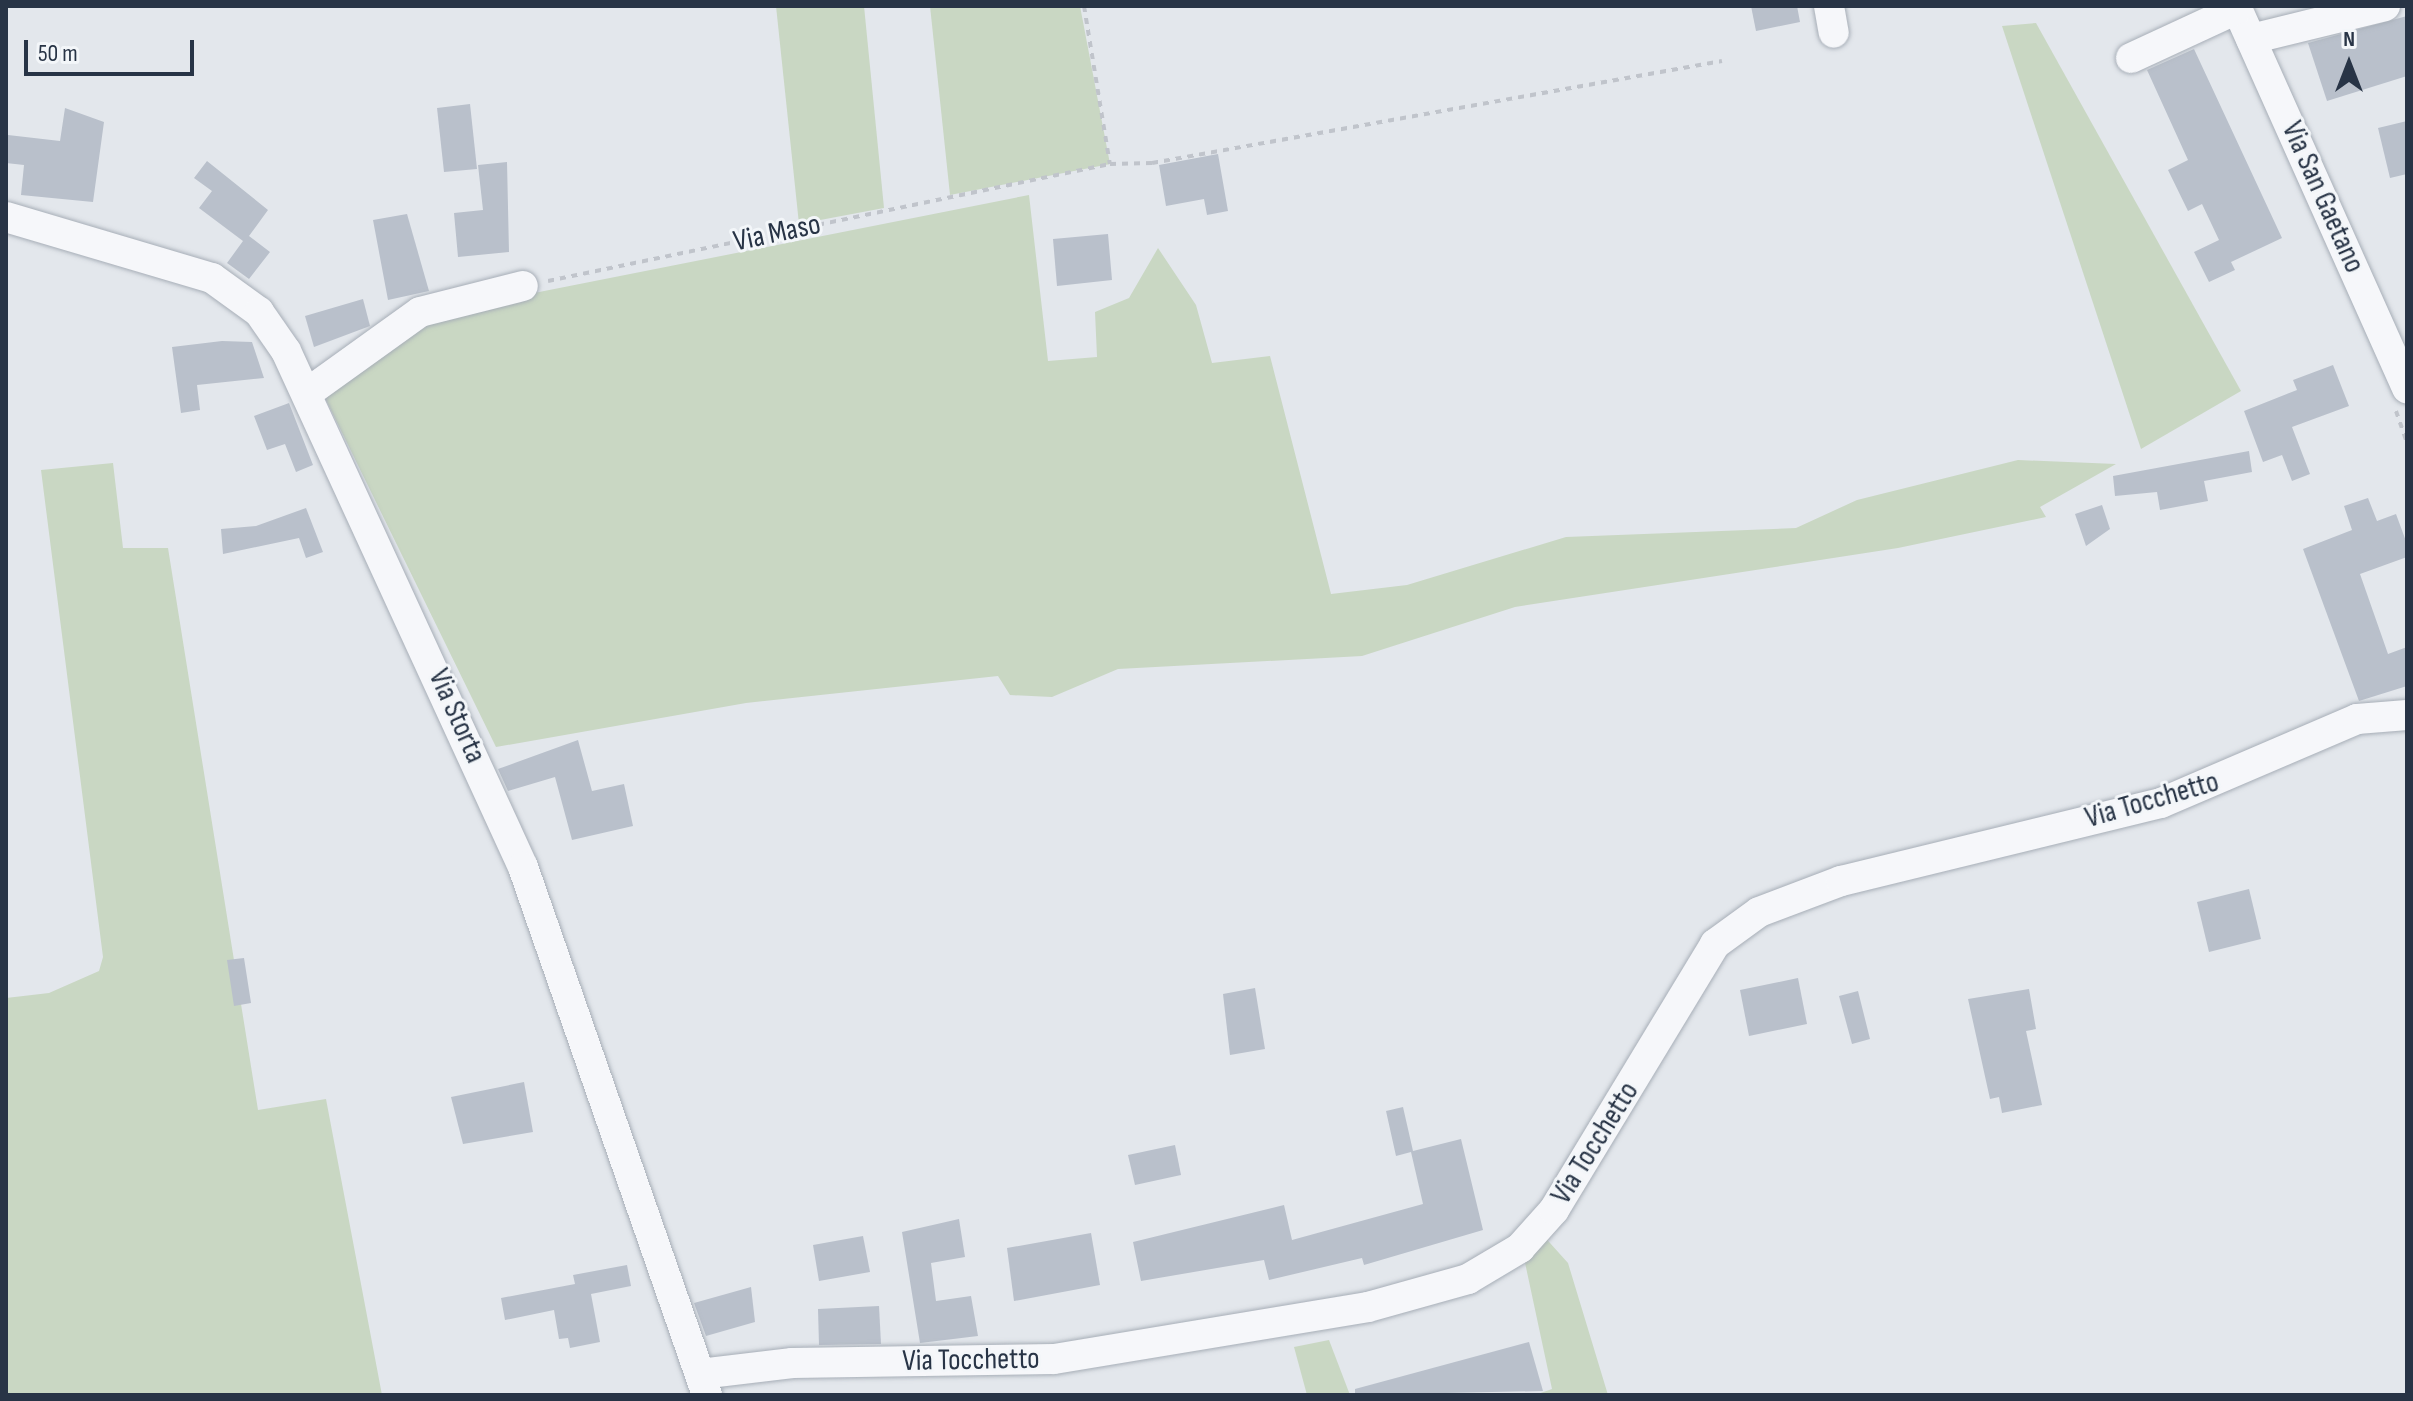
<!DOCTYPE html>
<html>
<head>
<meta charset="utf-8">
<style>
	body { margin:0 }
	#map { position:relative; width:2413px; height:1401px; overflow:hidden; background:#e3e7ec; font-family:"Sofia Sans Condensed",sans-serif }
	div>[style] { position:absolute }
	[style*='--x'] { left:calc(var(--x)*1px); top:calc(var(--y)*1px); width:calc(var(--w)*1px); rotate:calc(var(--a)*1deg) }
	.green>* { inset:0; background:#c9d7c3 }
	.building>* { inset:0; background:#b9c0cb }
	.path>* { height:4px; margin-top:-2px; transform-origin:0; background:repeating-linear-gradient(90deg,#c0c4cb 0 6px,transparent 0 12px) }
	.roads { filter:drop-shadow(0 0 2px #a7aeb7) drop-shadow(0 0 2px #a7aeb7) }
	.minor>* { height:30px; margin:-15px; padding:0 15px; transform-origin:15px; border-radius:15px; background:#f6f7fa }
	span { translate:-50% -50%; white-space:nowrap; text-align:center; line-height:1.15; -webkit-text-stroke:6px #f3f6f9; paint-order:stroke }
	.street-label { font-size:30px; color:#283446 }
	.frame { position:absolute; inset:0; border:8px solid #283446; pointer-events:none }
	.north { position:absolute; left:2309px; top:24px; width:80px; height:80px; -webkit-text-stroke:6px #f3f6f9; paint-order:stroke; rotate:0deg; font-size:22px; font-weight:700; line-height:32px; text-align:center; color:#283446 }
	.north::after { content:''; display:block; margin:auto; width:28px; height:36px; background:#283446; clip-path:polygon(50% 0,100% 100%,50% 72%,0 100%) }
	.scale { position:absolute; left:24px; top:40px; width:170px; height:36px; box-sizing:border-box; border:4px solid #283446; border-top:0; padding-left:10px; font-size:24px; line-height:28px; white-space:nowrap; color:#283446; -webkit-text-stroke:6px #f3f6f9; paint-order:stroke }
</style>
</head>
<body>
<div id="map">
	<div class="green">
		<i style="clip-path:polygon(776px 6px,864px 6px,884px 208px,799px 224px)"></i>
		<i style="clip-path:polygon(930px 6px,1080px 6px,1110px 164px,950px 195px)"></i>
		<i style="clip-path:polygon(2036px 23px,2241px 391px,2141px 449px,2002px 26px)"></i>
		<i style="clip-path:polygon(1029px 195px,1048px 361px,1097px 357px,1095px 312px,1129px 298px,1158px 248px,1196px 305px,1212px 363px,1270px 356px,1331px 594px,1407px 585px,1566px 537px,1796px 528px,1857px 500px,2018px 460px,2116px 464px,2040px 507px,2046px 517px,1898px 548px,1515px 607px,1362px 656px,1118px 669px,1052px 697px,1010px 695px,998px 676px,746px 703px,496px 747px,325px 398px,422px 324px,519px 296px)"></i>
		<i style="clip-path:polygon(113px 463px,123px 548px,168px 548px,258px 1110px,326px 1099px,382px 1395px,6px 1395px,6px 998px,49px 993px,99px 971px,103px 957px,41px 470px)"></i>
		<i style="clip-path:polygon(1541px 1233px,1568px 1263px,1608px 1395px,1535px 1395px,1552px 1389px,1521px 1244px)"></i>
		<i style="clip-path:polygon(1329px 1340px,1350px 1395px,1307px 1395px,1294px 1347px)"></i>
	</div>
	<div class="building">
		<i style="clip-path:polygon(1751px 6px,1797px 6px,1800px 22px,1756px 31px)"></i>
		<i style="clip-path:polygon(2407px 16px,2407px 76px,2327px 101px,2308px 43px)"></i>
		<i style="clip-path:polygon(2194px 49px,2282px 238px,2231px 262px,2235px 270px,2209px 282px,2194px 252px,2219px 240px,2202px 204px,2188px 211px,2168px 170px,2188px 160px,2147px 70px)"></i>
		<i style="clip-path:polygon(470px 104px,477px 169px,444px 172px,437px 108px)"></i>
		<i style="clip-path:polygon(65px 108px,104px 122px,93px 202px,21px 195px,24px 165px,6px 163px,8px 135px,60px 141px)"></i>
		<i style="clip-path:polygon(2407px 121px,2407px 174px,2390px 178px,2378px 128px)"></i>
		<i style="clip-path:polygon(1218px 154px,1228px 211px,1207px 215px,1204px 199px,1166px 206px,1159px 165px)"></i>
		<i style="clip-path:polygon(207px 161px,268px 210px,249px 236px,270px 252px,249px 279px,227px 263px,243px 241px,199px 208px,212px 191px,194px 178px)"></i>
		<i style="clip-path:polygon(507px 162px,509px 252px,458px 257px,454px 213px,483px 210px,478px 165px)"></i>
		<i style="clip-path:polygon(407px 214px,429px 291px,388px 300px,373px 220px)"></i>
		<i style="clip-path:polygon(1108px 234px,1112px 280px,1057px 286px,1053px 239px)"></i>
		<i style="clip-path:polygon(363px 299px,370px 326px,314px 347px,305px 316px)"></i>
		<i style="clip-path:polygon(222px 341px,252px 342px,264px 378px,197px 385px,200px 410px,181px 413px,172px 347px)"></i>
		<i style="clip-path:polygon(2333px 365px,2349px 406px,2292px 427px,2310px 474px,2292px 481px,2282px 455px,2263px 462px,2244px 411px,2297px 390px,2293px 380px)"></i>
		<i style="clip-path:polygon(289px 403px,313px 465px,296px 472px,285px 444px,267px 450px,254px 416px)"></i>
		<i style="clip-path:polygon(2249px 451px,2252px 472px,2204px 481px,2208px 501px,2160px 510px,2157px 492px,2115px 496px,2113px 476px)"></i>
		<i style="clip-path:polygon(2368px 498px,2377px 521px,2396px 514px,2407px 544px,2407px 557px,2360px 574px,2388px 654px,2407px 647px,2407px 686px,2359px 701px,2303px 549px,2352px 530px,2344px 506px)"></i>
		<i style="clip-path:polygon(2102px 505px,2110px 529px,2086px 546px,2075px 514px)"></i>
		<i style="clip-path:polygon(306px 508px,323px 552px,306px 558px,299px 538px,223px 554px,221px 529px,256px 526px)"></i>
		<i style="clip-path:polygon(578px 740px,592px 791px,624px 784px,633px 826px,572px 840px,555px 777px,508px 791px,498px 769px)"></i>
		<i style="clip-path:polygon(2249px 889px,2261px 939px,2209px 952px,2197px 902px)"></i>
		<i style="clip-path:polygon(244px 958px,251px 1003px,234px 1006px,227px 960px)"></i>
		<i style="clip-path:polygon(1798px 978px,1807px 1024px,1749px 1036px,1740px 990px)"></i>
		<i style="clip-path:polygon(1255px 988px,1265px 1049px,1230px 1055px,1223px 994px)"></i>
		<i style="clip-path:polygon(2029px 989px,2036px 1029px,2026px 1031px,2042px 1105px,2002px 1113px,1999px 1097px,1990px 1099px,1968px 999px)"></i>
		<i style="clip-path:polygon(1858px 991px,1870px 1039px,1852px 1044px,1839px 996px)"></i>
		<i style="clip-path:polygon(524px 1082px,533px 1132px,463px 1144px,451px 1097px)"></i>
		<i style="clip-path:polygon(1403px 1107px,1413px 1151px,1461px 1139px,1483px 1230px,1364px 1265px,1362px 1258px,1269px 1280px,1264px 1260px,1141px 1281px,1133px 1242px,1284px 1205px,1292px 1240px,1423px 1204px,1411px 1152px,1396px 1156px,1386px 1111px)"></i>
		<i style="clip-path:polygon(1175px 1145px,1181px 1175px,1135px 1185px,1128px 1155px)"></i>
		<i style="clip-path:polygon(959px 1219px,965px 1257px,931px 1263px,936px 1301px,971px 1296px,978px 1336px,920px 1343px,902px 1232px)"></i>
		<i style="clip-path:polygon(1091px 1233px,1100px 1285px,1014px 1301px,1007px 1248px)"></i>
		<i style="clip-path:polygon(863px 1236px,870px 1272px,819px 1281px,813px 1245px)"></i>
		<i style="clip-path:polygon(627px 1265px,631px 1286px,591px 1294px,600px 1342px,570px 1348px,568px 1338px,559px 1339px,554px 1310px,505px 1320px,501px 1298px,575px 1284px,573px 1275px)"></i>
		<i style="clip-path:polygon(751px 1287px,755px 1322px,706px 1336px,694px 1303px)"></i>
		<i style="clip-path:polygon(879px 1306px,881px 1344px,819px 1345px,818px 1309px)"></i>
		<i style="clip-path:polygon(1529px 1342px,1543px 1391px,1355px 1395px,1355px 1389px)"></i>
	</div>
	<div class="path">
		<i style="--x:1084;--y:6;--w:160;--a:80.7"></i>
		<i style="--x:548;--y:281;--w:574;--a:-11.76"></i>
		<i style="--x:1110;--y:164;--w:42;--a:-1.4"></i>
		<i style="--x:1152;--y:163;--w:579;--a:-10.15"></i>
		<i style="--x:2396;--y:411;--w:34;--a:71"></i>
	</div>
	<div class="roads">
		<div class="minor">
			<i style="--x:1829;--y:6;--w:27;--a:80"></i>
			<i style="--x:2236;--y:6;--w:419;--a:65.9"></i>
			<i style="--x:2251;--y:39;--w:138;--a:-13.8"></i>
			<i style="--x:2131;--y:58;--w:117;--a:-24.8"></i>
			<i style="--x:6;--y:217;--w:215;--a:16.5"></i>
			<i style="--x:212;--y:278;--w:58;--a:35.9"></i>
			<i style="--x:259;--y:312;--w:47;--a:55.3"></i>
			<i style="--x:286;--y:351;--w:568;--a:65.33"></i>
			<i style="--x:523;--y:867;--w:559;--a:70.79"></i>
			<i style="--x:310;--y:391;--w:135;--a:-35.7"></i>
			<i style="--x:420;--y:312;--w:106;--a:-14.2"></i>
			<i style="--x:700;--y:1374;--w:93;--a:-6.8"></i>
			<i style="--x:792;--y:1363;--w:262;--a:-0.9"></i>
			<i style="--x:1054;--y:1359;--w:318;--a:-9.4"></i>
			<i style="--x:1368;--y:1307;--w:104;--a:-15.6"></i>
			<i style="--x:1468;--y:1279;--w:61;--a:-30.8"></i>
			<i style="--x:1520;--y:1248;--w:51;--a:-48.2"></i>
			<i style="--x:1554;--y:1210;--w:311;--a:-58.8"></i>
			<i style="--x:1715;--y:944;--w:54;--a:-36"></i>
			<i style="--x:1759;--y:912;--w:88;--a:-20.7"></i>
			<i style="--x:1841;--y:881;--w:329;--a:-13.7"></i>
			<i style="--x:2161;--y:803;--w:213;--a:-23.2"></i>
			<i style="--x:2357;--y:719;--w:50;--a:-4.6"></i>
		</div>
	</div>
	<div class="street-label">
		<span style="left:2323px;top:197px;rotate:66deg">Via San Gaetano</span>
		<span style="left:777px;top:233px;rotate:-12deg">Via Maso</span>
		<span style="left:457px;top:716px;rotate:66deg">Via Storta</span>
		<span style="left:2152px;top:800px;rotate:-16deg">Via Tocchetto</span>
		<span style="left:1595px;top:1143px;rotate:-58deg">Via Tocchetto</span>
		<span style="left:971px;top:1360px;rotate:-1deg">Via Tocchetto</span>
	</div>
	<div class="frame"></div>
	<div class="north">N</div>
	<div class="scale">50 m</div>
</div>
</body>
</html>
